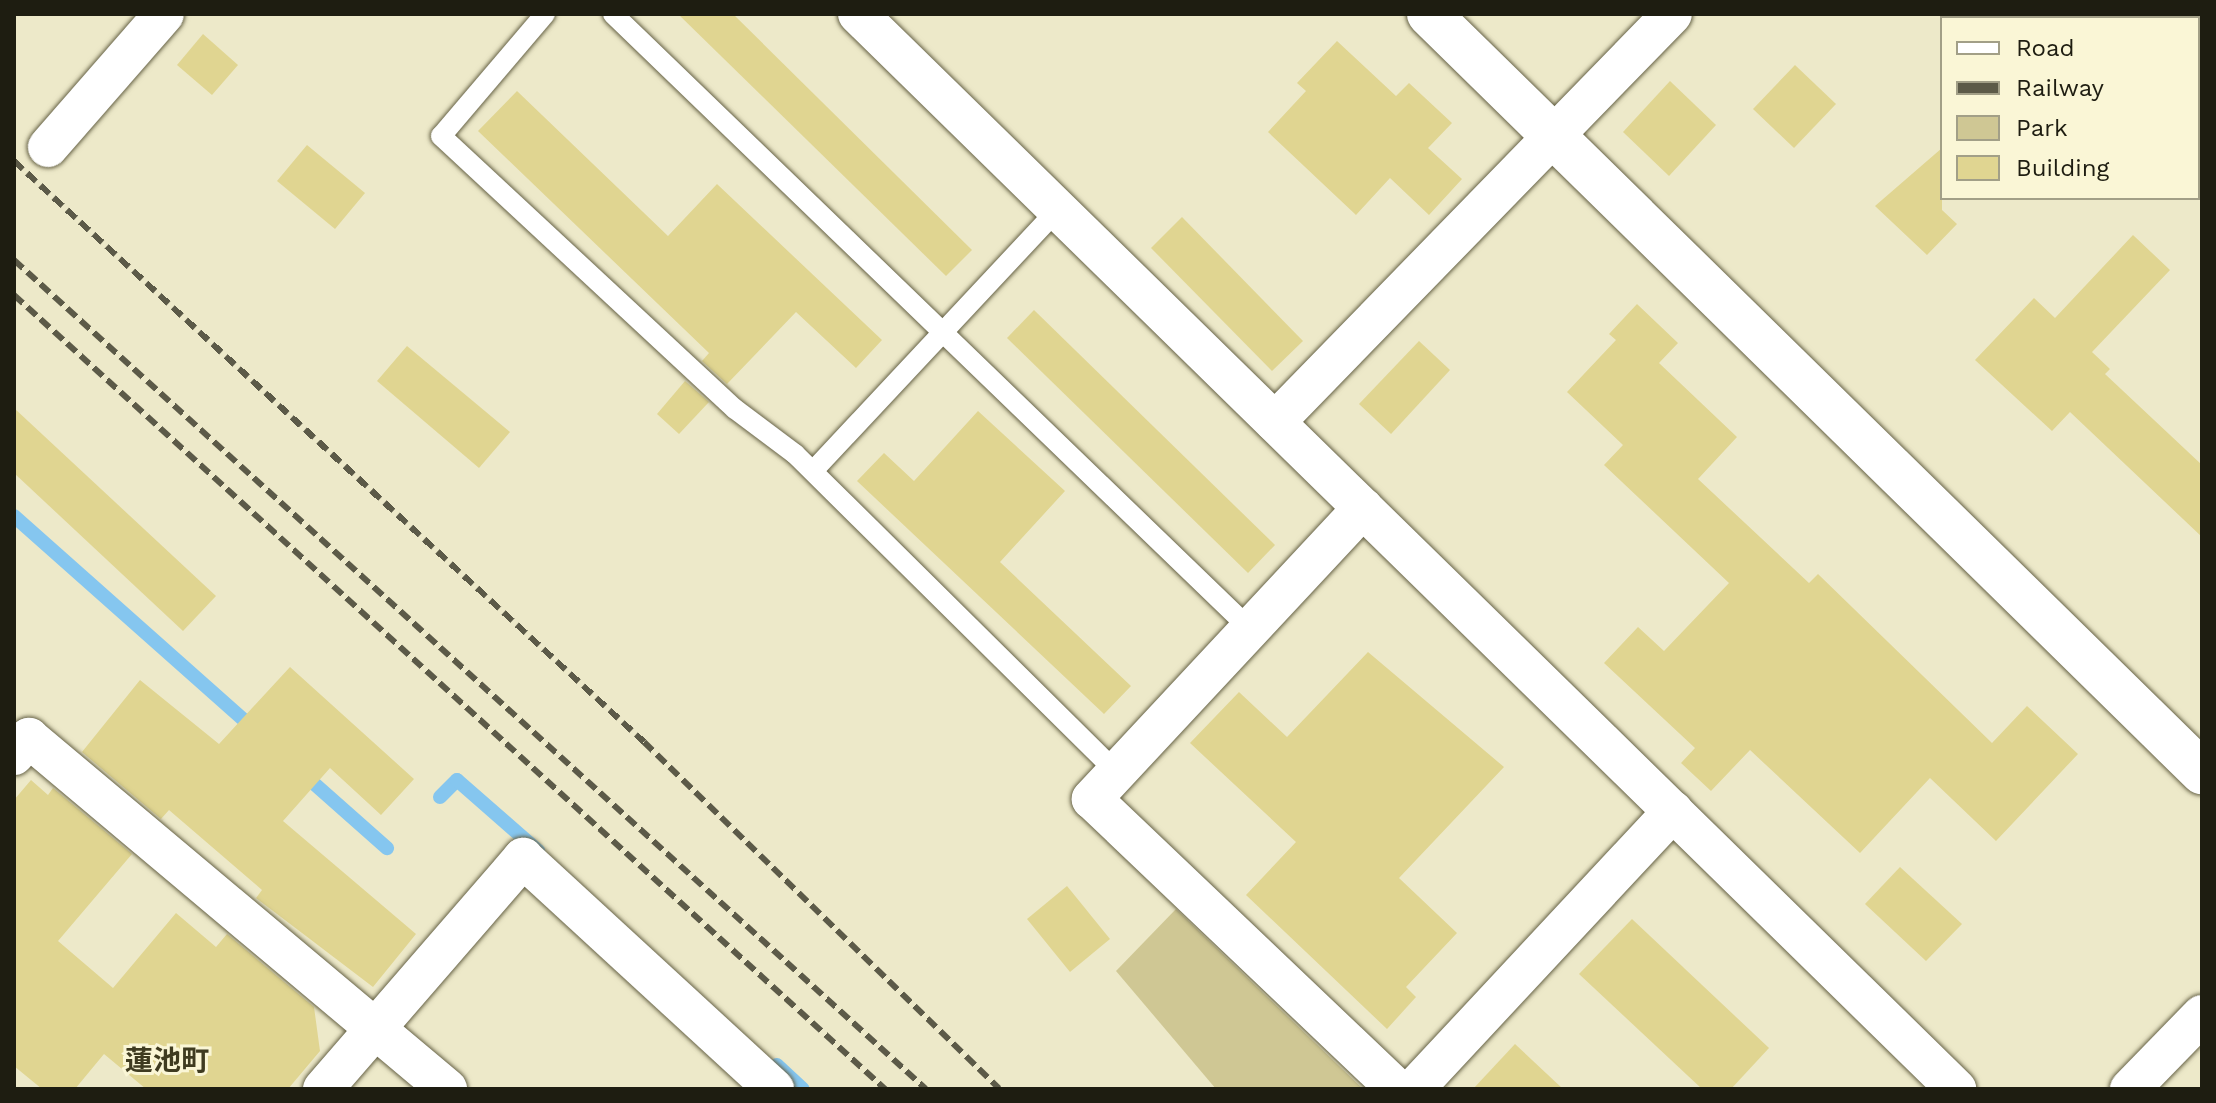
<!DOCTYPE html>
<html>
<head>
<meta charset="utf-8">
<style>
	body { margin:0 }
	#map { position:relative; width:2216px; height:1103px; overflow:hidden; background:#ede9c9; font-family:"Work Sans","Noto Sans JP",sans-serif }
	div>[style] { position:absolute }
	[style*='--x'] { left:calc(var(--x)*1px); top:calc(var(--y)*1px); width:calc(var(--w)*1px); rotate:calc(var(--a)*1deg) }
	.green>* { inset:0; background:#cfc794 }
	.stream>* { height:14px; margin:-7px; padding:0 7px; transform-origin:7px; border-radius:7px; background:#85c6ef }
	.building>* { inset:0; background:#e0d591 }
	.roads { filter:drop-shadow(0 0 2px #666246) drop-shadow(0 0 2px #666246) }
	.service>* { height:20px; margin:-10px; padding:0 10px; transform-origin:10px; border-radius:10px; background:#fff }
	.minor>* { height:40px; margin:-20px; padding:0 20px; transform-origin:20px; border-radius:20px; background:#fff }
	.tertiary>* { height:44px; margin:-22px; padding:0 22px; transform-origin:22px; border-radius:22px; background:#fff }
	.rail>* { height:6px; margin-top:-3px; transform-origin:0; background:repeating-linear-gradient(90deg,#5c5a48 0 12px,transparent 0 18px) }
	span { translate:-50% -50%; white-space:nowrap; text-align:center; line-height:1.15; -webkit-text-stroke:6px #faf6d6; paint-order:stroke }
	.quarter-label { font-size:28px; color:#3f3b20; font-weight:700 }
	.frame { position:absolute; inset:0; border:16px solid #1e1d11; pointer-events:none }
	.legend { position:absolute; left:1940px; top:16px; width:260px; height:184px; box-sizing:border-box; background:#faf6d6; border:2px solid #a29f87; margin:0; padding:10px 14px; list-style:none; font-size:24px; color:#1e1d11 }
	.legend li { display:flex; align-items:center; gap:16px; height:40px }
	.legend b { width:40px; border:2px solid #a29f87 }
</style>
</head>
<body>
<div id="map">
	<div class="green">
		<i style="clip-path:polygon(1176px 909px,1363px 1089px,1216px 1089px,1116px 971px)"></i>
	</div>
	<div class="stream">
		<i style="--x:14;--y:516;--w:324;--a:41.6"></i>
		<i style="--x:301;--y:772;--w:115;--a:41.5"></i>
		<i style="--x:440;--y:797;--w:24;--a:-45"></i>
		<i style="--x:457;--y:780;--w:108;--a:41.2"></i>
		<i style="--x:777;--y:1065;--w:35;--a:43"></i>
	</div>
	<div class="building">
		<i style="clip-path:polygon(678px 14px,733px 14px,972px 250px,946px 276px)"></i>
		<i style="clip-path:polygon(203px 34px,238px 65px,212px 95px,177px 65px)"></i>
		<i style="clip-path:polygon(1337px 41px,1396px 96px,1409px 83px,1452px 123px,1428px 148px,1462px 179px,1429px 215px,1390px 178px,1356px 215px,1268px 132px,1306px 91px,1297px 83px)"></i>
		<i style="clip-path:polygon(1795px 65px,1836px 104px,1794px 148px,1753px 109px)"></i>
		<i style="clip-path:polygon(1670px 81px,1716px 125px,1669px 176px,1623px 132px)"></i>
		<i style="clip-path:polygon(517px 91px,668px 236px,717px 184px,882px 340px,856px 368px,796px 312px,727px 384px,702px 361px,709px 353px,478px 131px)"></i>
		<i style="clip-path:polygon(307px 145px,365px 193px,335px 229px,277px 181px)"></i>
		<i style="clip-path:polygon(1942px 148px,1942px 210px,1957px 224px,1927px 255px,1875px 206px)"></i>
		<i style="clip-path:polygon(1182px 217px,1303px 341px,1272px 371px,1151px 248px)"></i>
		<i style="clip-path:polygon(2133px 235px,2170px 270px,2092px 352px,2110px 369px,2105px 374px,2202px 465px,2202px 537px,2070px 412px,2052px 431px,1975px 360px,2034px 298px,2055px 318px)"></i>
		<i style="clip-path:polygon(1637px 304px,1678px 343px,1659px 363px,1737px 437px,1698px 479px,1809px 583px,1818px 574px,1992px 743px,2027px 706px,2078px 754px,1996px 841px,1930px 778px,1860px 853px,1750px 750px,1711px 791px,1681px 763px,1695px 748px,1604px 663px,1638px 627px,1664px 651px,1729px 583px,1604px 465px,1623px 445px,1567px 392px,1616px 340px,1609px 334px)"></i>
		<i style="clip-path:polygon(1034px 310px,1275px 545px,1248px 573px,1007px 338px)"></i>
		<i style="clip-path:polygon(1419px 341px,1450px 370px,1391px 434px,1359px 404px)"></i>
		<i style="clip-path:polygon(407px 346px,510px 432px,479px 468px,377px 381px)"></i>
		<i style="clip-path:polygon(685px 381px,709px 402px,679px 434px,657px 414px)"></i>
		<i style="clip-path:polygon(14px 408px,216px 596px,183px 631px,14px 473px)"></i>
		<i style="clip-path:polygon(978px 411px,1065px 491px,1000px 562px,1131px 686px,1104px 714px,857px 481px,884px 453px,914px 481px)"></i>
		<i style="clip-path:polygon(1368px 652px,1504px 767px,1399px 878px,1457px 933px,1406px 987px,1416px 997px,1387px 1029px,1246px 895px,1296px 842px,1190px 743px,1239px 692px,1287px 737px)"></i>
		<i style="clip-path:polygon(290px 667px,414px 779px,381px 815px,330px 768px,283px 821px,416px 934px,373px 987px,256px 898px,262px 890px,169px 810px,161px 819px,82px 752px,140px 680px,219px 744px)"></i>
		<i style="clip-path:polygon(31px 780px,48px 795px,53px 788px,132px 854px,58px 941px,113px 988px,176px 913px,216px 947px,227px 934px,314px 1007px,320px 1051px,288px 1089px,146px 1089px,104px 1054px,75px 1089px,42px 1089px,14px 1066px,14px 800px)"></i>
		<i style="clip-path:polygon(1900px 867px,1962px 924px,1926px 961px,1865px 904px)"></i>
		<i style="clip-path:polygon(1067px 886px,1110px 939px,1070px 972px,1027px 919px)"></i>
		<i style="clip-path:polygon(1632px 919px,1769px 1048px,1731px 1089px,1702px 1089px,1579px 974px)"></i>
		<i style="clip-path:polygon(1515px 1044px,1563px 1089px,1473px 1089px)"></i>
	</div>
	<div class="roads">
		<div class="service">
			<i style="--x:545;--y:14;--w:160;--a:130.4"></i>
			<i style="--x:441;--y:136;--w:401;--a:42.9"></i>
			<i style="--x:735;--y:409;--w:75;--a:36.9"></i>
			<i style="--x:795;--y:454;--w:452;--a:44.7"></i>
			<i style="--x:613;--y:14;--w:885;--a:43.99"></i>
			<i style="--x:813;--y:471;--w:359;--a:-46.9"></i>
		</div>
		<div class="minor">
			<i style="--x:858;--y:14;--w:1537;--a:44.39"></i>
			<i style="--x:2058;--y:14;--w:6;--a:45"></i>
			<i style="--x:2174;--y:18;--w:5;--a:-53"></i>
			<i style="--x:48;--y:147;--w:176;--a:-48.9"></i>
			<i style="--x:2198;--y:152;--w:6;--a:45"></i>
			<i style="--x:1275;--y:422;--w:569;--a:-45.78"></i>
			<i style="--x:1363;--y:508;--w:398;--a:133"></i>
			<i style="--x:1092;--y:799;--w:421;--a:43.6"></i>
			<i style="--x:14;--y:755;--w:23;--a:-49"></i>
			<i style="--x:29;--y:738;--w:546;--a:40.02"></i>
			<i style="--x:323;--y:1089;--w:306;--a:-49.1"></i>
			<i style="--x:523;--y:858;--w:341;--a:42.6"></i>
			<i style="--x:1414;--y:1089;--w:380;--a:-47"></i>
			<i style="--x:2130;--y:1089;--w:103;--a:-45.8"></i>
		</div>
		<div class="tertiary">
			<i style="--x:1429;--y:14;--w:1083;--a:44.44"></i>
		</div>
	</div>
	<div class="rail">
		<i style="--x:14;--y:161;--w:857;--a:42.68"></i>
		<i style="--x:644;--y:742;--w:496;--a:44.3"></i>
		<i style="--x:14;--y:260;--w:1232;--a:42.27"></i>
		<i style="--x:14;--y:295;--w:1179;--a:42.35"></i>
	</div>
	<div class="quarter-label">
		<span style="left:167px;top:1061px">蓮池町</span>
	</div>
	<div class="frame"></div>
	<ul class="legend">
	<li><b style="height:10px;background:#fff"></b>Road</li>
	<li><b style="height:10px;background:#5c5a48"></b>Railway</li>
	<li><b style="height:22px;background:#cfc794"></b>Park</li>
	<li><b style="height:22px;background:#e0d591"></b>Building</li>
	</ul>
</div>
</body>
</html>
